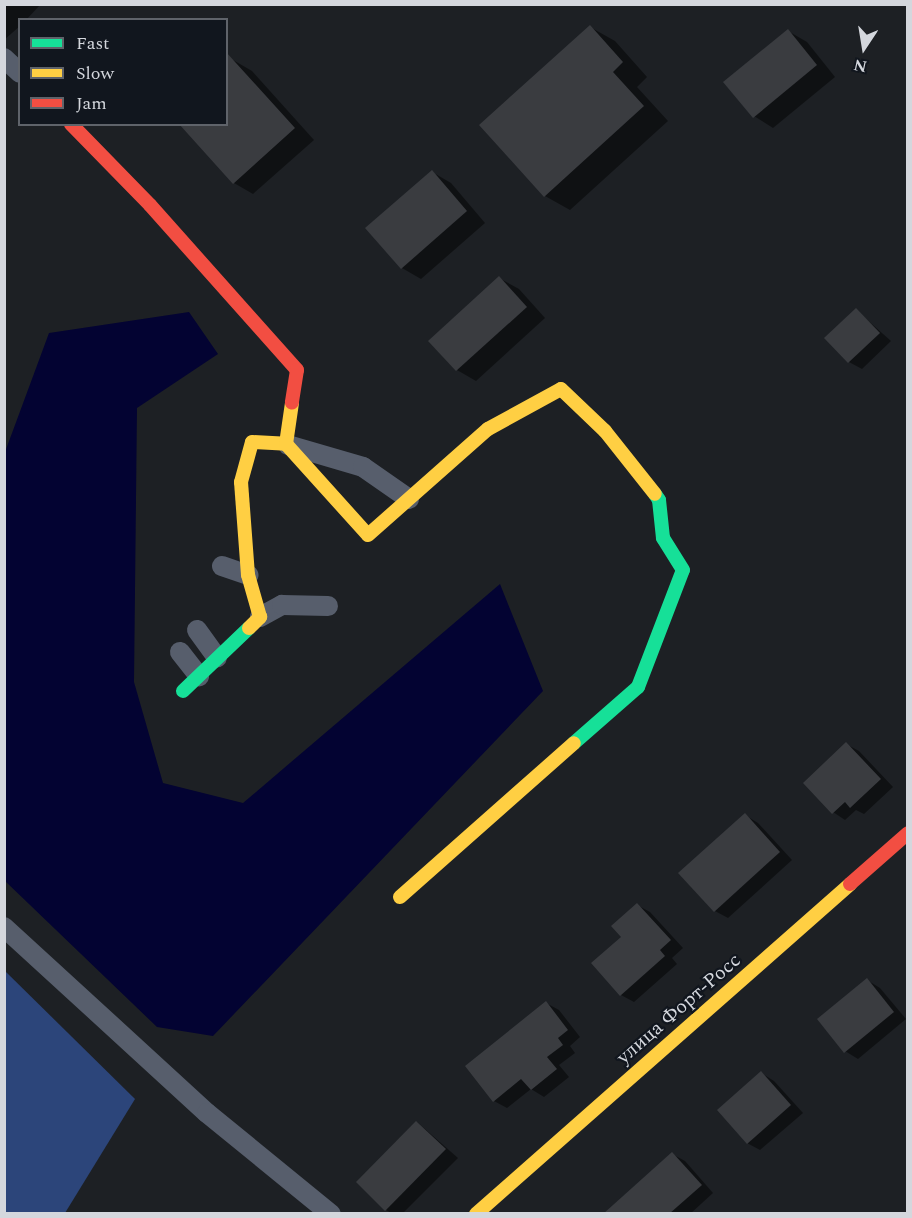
<!DOCTYPE html>
<html>
<head>
<meta charset="utf-8">
<style>
	body { margin:0 }
	#map { position:relative; width:912px; height:1218px; overflow:hidden; background:#1d2024; font-family:Spectral,serif }
	div>[style] { position:absolute }
	[style*='--x'] { left:calc(var(--x)*1px); top:calc(var(--y)*1px); width:calc(var(--w)*1px); rotate:calc(var(--a)*1deg) }
	.forest>* { inset:0; background:#2c457a }
	.water>* { inset:0; background:#030332 }
	.shadow>* { inset:0; background:#0007 }
	.building>* { inset:0; background:#3a3c40 }
	.street>* { height:20px; margin:-10px; padding:0 10px; transform-origin:10px; border-radius:10px; background:#575e6c }
	.fast>* { height:14px; margin:-7px; padding:0 7px; transform-origin:7px; border-radius:7px; background:#16e098 }
	.slow>* { height:14px; margin:-7px; padding:0 7px; transform-origin:7px; border-radius:7px; background:#ffcf43 }
	.jam>* { height:14px; margin:-7px; padding:0 7px; transform-origin:7px; border-radius:7px; background:#f24e42 }
	span { translate:-50% -50%; white-space:nowrap; text-align:center; line-height:1.15; -webkit-text-stroke:4.5px #11161e; paint-order:stroke }
	.street-label { font-size:20px; color:#d4d7dd }
	.frame { position:absolute; inset:0; border:6px solid #d4d7dd; pointer-events:none }
	.legend { position:absolute; left:18px; top:18px; width:210px; height:108px; box-sizing:border-box; background:#11161e; border:2px solid #5f636a; margin:0; padding:8px 10px; list-style:none; font-size:18px; color:#d4d7dd }
	.legend li { display:flex; align-items:center; gap:12px; height:30px }
	.legend b { width:30px; border:2px solid #5f636a }
	.north { position:absolute; left:834px; top:18px; width:60px; height:60px; -webkit-text-stroke:4px #11161e; paint-order:stroke; rotate:192deg; font-size:16px; font-weight:700; line-height:24px; text-align:center; color:#d4d7dd }
	.north::after { content:''; display:block; margin:auto; width:21px; height:27px; background:#d4d7dd; clip-path:polygon(50% 0,100% 100%,50% 72%,0 100%) }
</style>
</head>
<body>
<div id="map">
	<div class="forest">
		<i style="clip-path:polygon(5px 971px,135px 1099px,65px 1213px,5px 1213px)"></i>
	</div>
	<div class="water">
		<i style="clip-path:polygon(189px 312px,218px 354px,137px 408px,134px 682px,163px 783px,243px 803px,500px 584px,543px 691px,213px 1036px,157px 1027px,4px 880px,5px 452px,49px 333px)"></i>
	</div>
	<div class="shadow">
		<i style="clip-path:polygon(4px 4px,41px 4px,26px 20px,20px 20px,20px 26px,4px 40px)"></i>
		<i style="clip-path:polygon(590px 27px,615px 41px,647px 77px,637px 87px,668px 121px,570px 210px,545px 196px)"></i>
		<i style="clip-path:polygon(788px 31px,807px 42px,835px 77px,773px 128px,754px 116px)"></i>
		<i style="clip-path:polygon(233px 60px,252px 71px,314px 140px,253px 194px,234px 183px,226px 124px)"></i>
		<i style="clip-path:polygon(432px 172px,451px 183px,485px 223px,421px 279px,402px 268px)"></i>
		<i style="clip-path:polygon(499px 278px,519px 289px,545px 318px,476px 381px,457px 370px)"></i>
		<i style="clip-path:polygon(856px 310px,891px 341px,862px 369px,849px 362px)"></i>
		<i style="clip-path:polygon(846px 744px,859px 751px,893px 787px,864px 814px,856px 810px,845px 820px,833px 812px)"></i>
		<i style="clip-path:polygon(745px 815px,758px 823px,792px 860px,728px 918px,715px 911px)"></i>
		<i style="clip-path:polygon(637px 905px,650px 912px,683px 948px,672px 958px,677px 964px,634px 1002px,621px 995px,623px 938px)"></i>
		<i style="clip-path:polygon(867px 980px,880px 988px,906px 1019px,858px 1059px,845px 1051px)"></i>
		<i style="clip-path:polygon(546px 1003px,559px 1010px,580px 1037px,570px 1046px,575px 1053px,559px 1065px,569px 1077px,544px 1097px,531px 1089px,507px 1108px,494px 1101px)"></i>
		<i style="clip-path:polygon(761px 1073px,774px 1081px,803px 1113px,760px 1150px,747px 1143px)"></i>
		<i style="clip-path:polygon(417px 1122px,458px 1158px,402px 1214px,393px 1214px,386px 1210px)"></i>
		<i style="clip-path:polygon(672px 1154px,685px 1161px,713px 1193px,690px 1214px,606px 1214px)"></i>
	</div>
	<div class="building">
		<i style="clip-path:polygon(590px 25px,623px 62px,613px 72px,644px 106px,544px 197px,479px 125px)"></i>
		<i style="clip-path:polygon(788px 29px,817px 65px,753px 118px,723px 82px)"></i>
		<i style="clip-path:polygon(226px 52px,295px 128px,233px 184px,179px 124px,226px 124px)"></i>
		<i style="clip-path:polygon(432px 170px,467px 211px,401px 269px,365px 228px)"></i>
		<i style="clip-path:polygon(499px 276px,527px 307px,456px 371px,428px 341px)"></i>
		<i style="clip-path:polygon(856px 308px,880px 333px,848px 363px,824px 338px)"></i>
		<i style="clip-path:polygon(846px 742px,881px 779px,850px 808px,845px 802px,832px 814px,803px 783px)"></i>
		<i style="clip-path:polygon(745px 813px,780px 852px,714px 912px,678px 873px)"></i>
		<i style="clip-path:polygon(637px 903px,671px 940px,660px 950px,665px 956px,620px 996px,591px 963px,621px 937px,611px 926px)"></i>
		<i style="clip-path:polygon(867px 978px,894px 1012px,844px 1053px,817px 1019px)"></i>
		<i style="clip-path:polygon(546px 1001px,568px 1030px,558px 1038px,563px 1045px,547px 1057px,557px 1069px,531px 1090px,521px 1079px,493px 1102px,465px 1066px)"></i>
		<i style="clip-path:polygon(761px 1071px,791px 1105px,747px 1144px,717px 1110px)"></i>
		<i style="clip-path:polygon(416px 1121px,446px 1149px,385px 1211px,356px 1182px)"></i>
		<i style="clip-path:polygon(672px 1152px,702px 1185px,669px 1214px,603px 1214px)"></i>
	</div>
	<div class="street">
		<i style="--x:4;--y:58;--w:22;--a:43"></i>
		<i style="--x:288;--y:445;--w:78;--a:16.3"></i>
		<i style="--x:363;--y:467;--w:56;--a:34.8"></i>
		<i style="--x:222;--y:566;--w:28;--a:19"></i>
		<i style="--x:260;--y:617;--w:25;--a:-29"></i>
		<i style="--x:282;--y:605;--w:46;--a:1.2"></i>
		<i style="--x:197;--y:630;--w:34;--a:54"></i>
		<i style="--x:180;--y:652;--w:31;--a:52"></i>
		<i style="--x:4;--y:927;--w:275;--a:42.5"></i>
		<i style="--x:207;--y:1113;--w:160;--a:39.2"></i>
	</div>
	<div class="fast">
		<i style="--x:183;--y:691;--w:91;--a:-43.7"></i>
		<i style="--x:574;--y:743;--w:85;--a:-41.2"></i>
		<i style="--x:638;--y:687;--w:125;--a:-69"></i>
		<i style="--x:683;--y:570;--w:38;--a:-122"></i>
		<i style="--x:663;--y:538;--w:38;--a:-96"></i>
		<i style="--x:659;--y:500;--w:7;--a:-124"></i>
	</div>
	<div class="slow">
		<i style="--x:286;--y:444;--w:122;--a:48"></i>
		<i style="--x:368;--y:535;--w:160;--a:-41.5"></i>
		<i style="--x:488;--y:429;--w:83;--a:-28.7"></i>
		<i style="--x:561;--y:389;--w:61;--a:43.7"></i>
		<i style="--x:605;--y:431;--w:80;--a:51.6"></i>
		<i style="--x:249;--y:628;--w:16;--a:-45"></i>
		<i style="--x:260;--y:617;--w:44;--a:-105.9"></i>
		<i style="--x:248;--y:575;--w:93;--a:-94.3"></i>
		<i style="--x:241;--y:482;--w:41;--a:-74.6"></i>
		<i style="--x:252;--y:442;--w:34;--a:3"></i>
		<i style="--x:286;--y:444;--w:41;--a:-81.7"></i>
		<i style="--x:400;--y:897;--w:232;--a:-41.5"></i>
		<i style="--x:476;--y:1214;--w:499;--a:-41.4"></i>
	</div>
	<div class="jam">
		<i style="--x:71;--y:124;--w:113;--a:45.7"></i>
		<i style="--x:150;--y:205;--w:221;--a:48.3"></i>
		<i style="--x:297;--y:370;--w:33;--a:99"></i>
		<i style="--x:850;--y:884;--w:77;--a:-41.3"></i>
	</div>
	<div class="street-label">
		<span style="left:679px;top:1009px;rotate:-41deg">улица Форт-Росс</span>
	</div>
	<div class="frame"></div>
	<ul class="legend">
	<li><b style="height:8px;background:#16e098"></b>Fast</li>
	<li><b style="height:8px;background:#ffcf43"></b>Slow</li>
	<li><b style="height:8px;background:#f24e42"></b>Jam</li>
	</ul>
	<div class="north">N</div>
</div>
</body>
</html>
